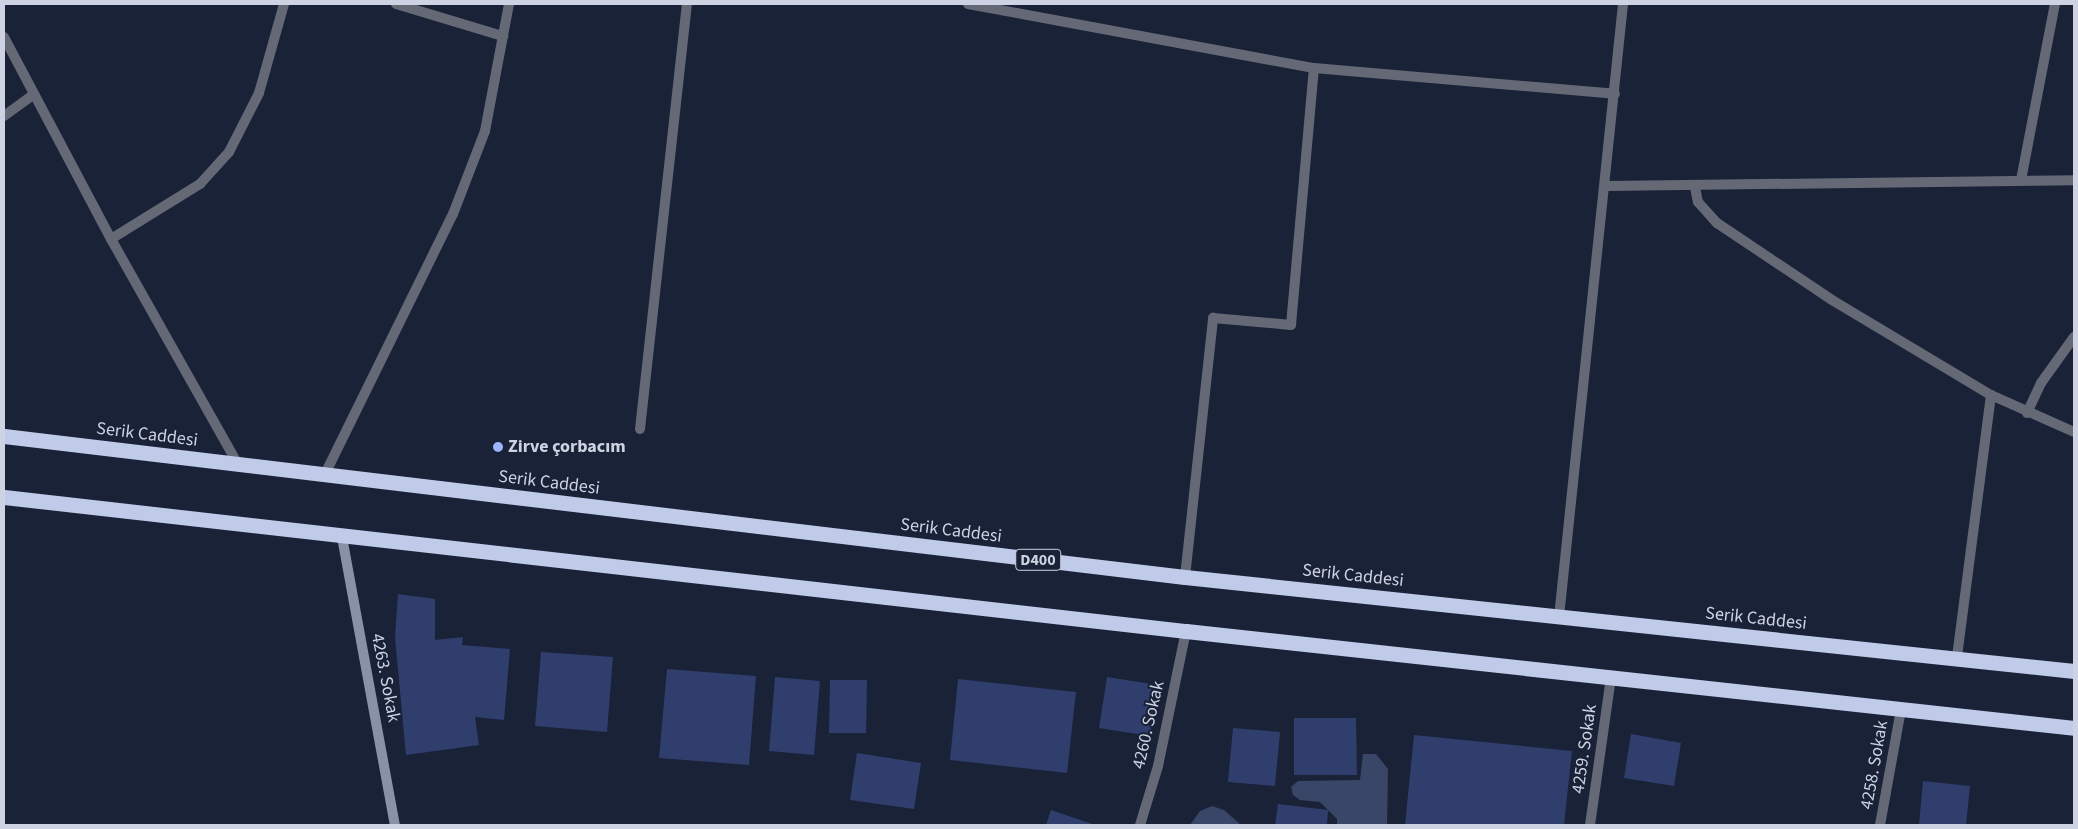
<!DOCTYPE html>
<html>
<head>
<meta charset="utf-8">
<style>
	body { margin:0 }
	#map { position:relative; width:2078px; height:829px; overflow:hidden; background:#1a2238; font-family:"Source Sans 3",sans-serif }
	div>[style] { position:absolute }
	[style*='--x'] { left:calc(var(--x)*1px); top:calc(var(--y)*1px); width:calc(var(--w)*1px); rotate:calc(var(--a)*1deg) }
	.green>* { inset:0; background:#394668 }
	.building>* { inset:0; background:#2f3e6d }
	.lane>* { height:10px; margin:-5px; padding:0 5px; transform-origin:5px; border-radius:5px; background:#646975 }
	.street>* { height:10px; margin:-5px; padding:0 5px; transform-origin:5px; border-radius:5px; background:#646975 }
	.secondary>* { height:10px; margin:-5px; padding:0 5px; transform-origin:5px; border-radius:5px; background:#8991a4 }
	.highway>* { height:15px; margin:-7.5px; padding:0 7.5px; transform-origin:7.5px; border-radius:7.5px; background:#c0cbe9 }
	.dots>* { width:14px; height:14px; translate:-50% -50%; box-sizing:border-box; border:2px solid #1a2238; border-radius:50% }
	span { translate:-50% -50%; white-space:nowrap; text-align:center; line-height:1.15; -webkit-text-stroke:4px #1a2238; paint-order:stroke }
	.shield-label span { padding:1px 4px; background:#1a2238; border:1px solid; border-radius:4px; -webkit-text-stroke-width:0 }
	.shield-label { font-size:16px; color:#cdd3e2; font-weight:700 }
	.street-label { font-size:18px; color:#cdd3e2 }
	.poi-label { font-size:18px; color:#cdd3e2; font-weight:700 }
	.left { translate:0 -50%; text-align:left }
	.frame { position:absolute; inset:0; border:5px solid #cdd3e2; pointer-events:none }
</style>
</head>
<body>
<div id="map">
	<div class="green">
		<i style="clip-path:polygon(1363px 754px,1376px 754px,1388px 769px,1387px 825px,1337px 825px,1337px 819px,1320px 802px,1300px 800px,1293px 795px,1291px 787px,1298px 781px,1360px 780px)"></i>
		<i style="clip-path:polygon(1212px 806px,1224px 810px,1241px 825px,1190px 825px,1200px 811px)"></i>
	</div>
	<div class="building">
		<i style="clip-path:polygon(398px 594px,435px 599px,435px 640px,463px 637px,462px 645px,510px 649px,504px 720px,475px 717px,479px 745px,406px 755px,395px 638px)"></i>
		<i style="clip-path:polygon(541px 652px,613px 657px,607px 732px,535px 726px)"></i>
		<i style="clip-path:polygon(667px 669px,756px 676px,749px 765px,659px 758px)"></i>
		<i style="clip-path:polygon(775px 677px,820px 681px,814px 755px,769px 751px)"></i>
		<i style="clip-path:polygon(1107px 677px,1158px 685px,1150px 736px,1099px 728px)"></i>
		<i style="clip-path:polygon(958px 679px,1076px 692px,1067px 773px,950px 760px)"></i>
		<i style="clip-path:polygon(830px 680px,867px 680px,866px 733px,829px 733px)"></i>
		<i style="clip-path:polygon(1294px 718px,1356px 718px,1357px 775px,1294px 775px)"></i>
		<i style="clip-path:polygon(1233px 728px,1280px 732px,1275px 786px,1228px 782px)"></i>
		<i style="clip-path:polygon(1631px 734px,1681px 743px,1674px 786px,1624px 778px)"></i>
		<i style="clip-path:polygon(1414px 735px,1572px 751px,1564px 825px,1405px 825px)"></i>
		<i style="clip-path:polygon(857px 753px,921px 763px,914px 809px,850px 800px)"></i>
		<i style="clip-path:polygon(1923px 781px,1970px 786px,1966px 825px,1919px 825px)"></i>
		<i style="clip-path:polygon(1278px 804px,1328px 810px,1327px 825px,1275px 825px)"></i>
		<i style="clip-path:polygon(1051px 810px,1095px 825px,1046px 825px)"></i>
	</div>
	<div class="lane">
		<i style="--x:1185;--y:577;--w:261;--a:-83.8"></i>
		<i style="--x:1213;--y:318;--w:78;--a:5.1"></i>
		<i style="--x:1291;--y:325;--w:258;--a:-84.9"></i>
	</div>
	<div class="street">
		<i style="--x:396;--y:4;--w:112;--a:16.7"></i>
		<i style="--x:968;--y:4;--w:352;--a:10.5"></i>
		<i style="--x:1314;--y:68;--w:302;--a:4.9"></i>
		<i style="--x:4;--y:37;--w:229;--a:62.1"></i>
		<i style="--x:111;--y:239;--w:261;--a:60.6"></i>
		<i style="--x:4;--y:116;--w:37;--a:-36"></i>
		<i style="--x:2021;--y:180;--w:179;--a:-79.1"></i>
		<i style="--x:1606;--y:186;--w:468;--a:-0.7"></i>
		<i style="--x:1695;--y:187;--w:15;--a:79"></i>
		<i style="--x:1698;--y:202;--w:28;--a:48"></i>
		<i style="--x:1717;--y:223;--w:138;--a:33.8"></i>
		<i style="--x:1832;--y:300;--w:185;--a:30.9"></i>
		<i style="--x:1991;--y:395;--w:265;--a:97.4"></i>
		<i style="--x:111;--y:239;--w:105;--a:-31.7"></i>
		<i style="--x:200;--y:184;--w:43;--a:-47.8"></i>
		<i style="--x:229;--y:152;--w:66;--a:-63"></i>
		<i style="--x:259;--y:93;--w:92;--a:-74.3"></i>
		<i style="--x:1991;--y:395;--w:91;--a:24"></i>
		<i style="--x:2027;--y:413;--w:33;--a:-65"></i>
		<i style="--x:2041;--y:383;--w:57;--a:-54.3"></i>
		<i style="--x:640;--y:429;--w:428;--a:-83.7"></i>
		<i style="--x:324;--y:476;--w:292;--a:-63.8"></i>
		<i style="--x:453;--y:214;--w:89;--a:-68.9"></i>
		<i style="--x:485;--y:131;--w:129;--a:-79.3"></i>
		<i style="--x:1559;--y:617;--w:616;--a:-84.04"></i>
		<i style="--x:1140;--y:825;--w:62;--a:-73"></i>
		<i style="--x:1158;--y:766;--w:138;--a:-78.3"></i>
		<i style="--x:1590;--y:825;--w:149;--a:-81.9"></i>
		<i style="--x:1880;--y:825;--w:117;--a:-79.7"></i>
	</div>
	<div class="secondary">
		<i style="--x:342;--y:537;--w:293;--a:79.6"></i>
	</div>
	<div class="highway">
		<i style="--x:4;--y:436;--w:1189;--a:6.81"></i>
		<i style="--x:1185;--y:577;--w:894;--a:6.04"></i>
		<i style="--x:4;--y:497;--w:1190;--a:6.47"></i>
		<i style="--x:1186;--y:631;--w:893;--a:6.23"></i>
	</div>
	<div class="dots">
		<i style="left:498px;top:447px;background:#9bb5fd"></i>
	</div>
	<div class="shield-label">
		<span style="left:1038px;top:560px">D400</span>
	</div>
	<div class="street-label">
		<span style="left:147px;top:435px;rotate:7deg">Serik Caddesi</span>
		<span style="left:549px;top:483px;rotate:7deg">Serik Caddesi</span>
		<span style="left:951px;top:531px;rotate:7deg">Serik Caddesi</span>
		<span style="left:1353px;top:576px;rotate:6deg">Serik Caddesi</span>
		<span style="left:1756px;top:619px;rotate:6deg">Serik Caddesi</span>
		<span style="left:385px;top:678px;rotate:79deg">4263. Sokak</span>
		<span style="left:1149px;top:725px;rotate:-77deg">4260. Sokak</span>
		<span style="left:1585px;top:749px;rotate:-82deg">4259. Sokak</span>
		<span style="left:1875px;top:765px;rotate:-80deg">4258. Sokak</span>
	</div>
	<div class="poi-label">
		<span class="left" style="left:508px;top:447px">Zirve çorbacım</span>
	</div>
	<div class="frame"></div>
</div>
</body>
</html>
